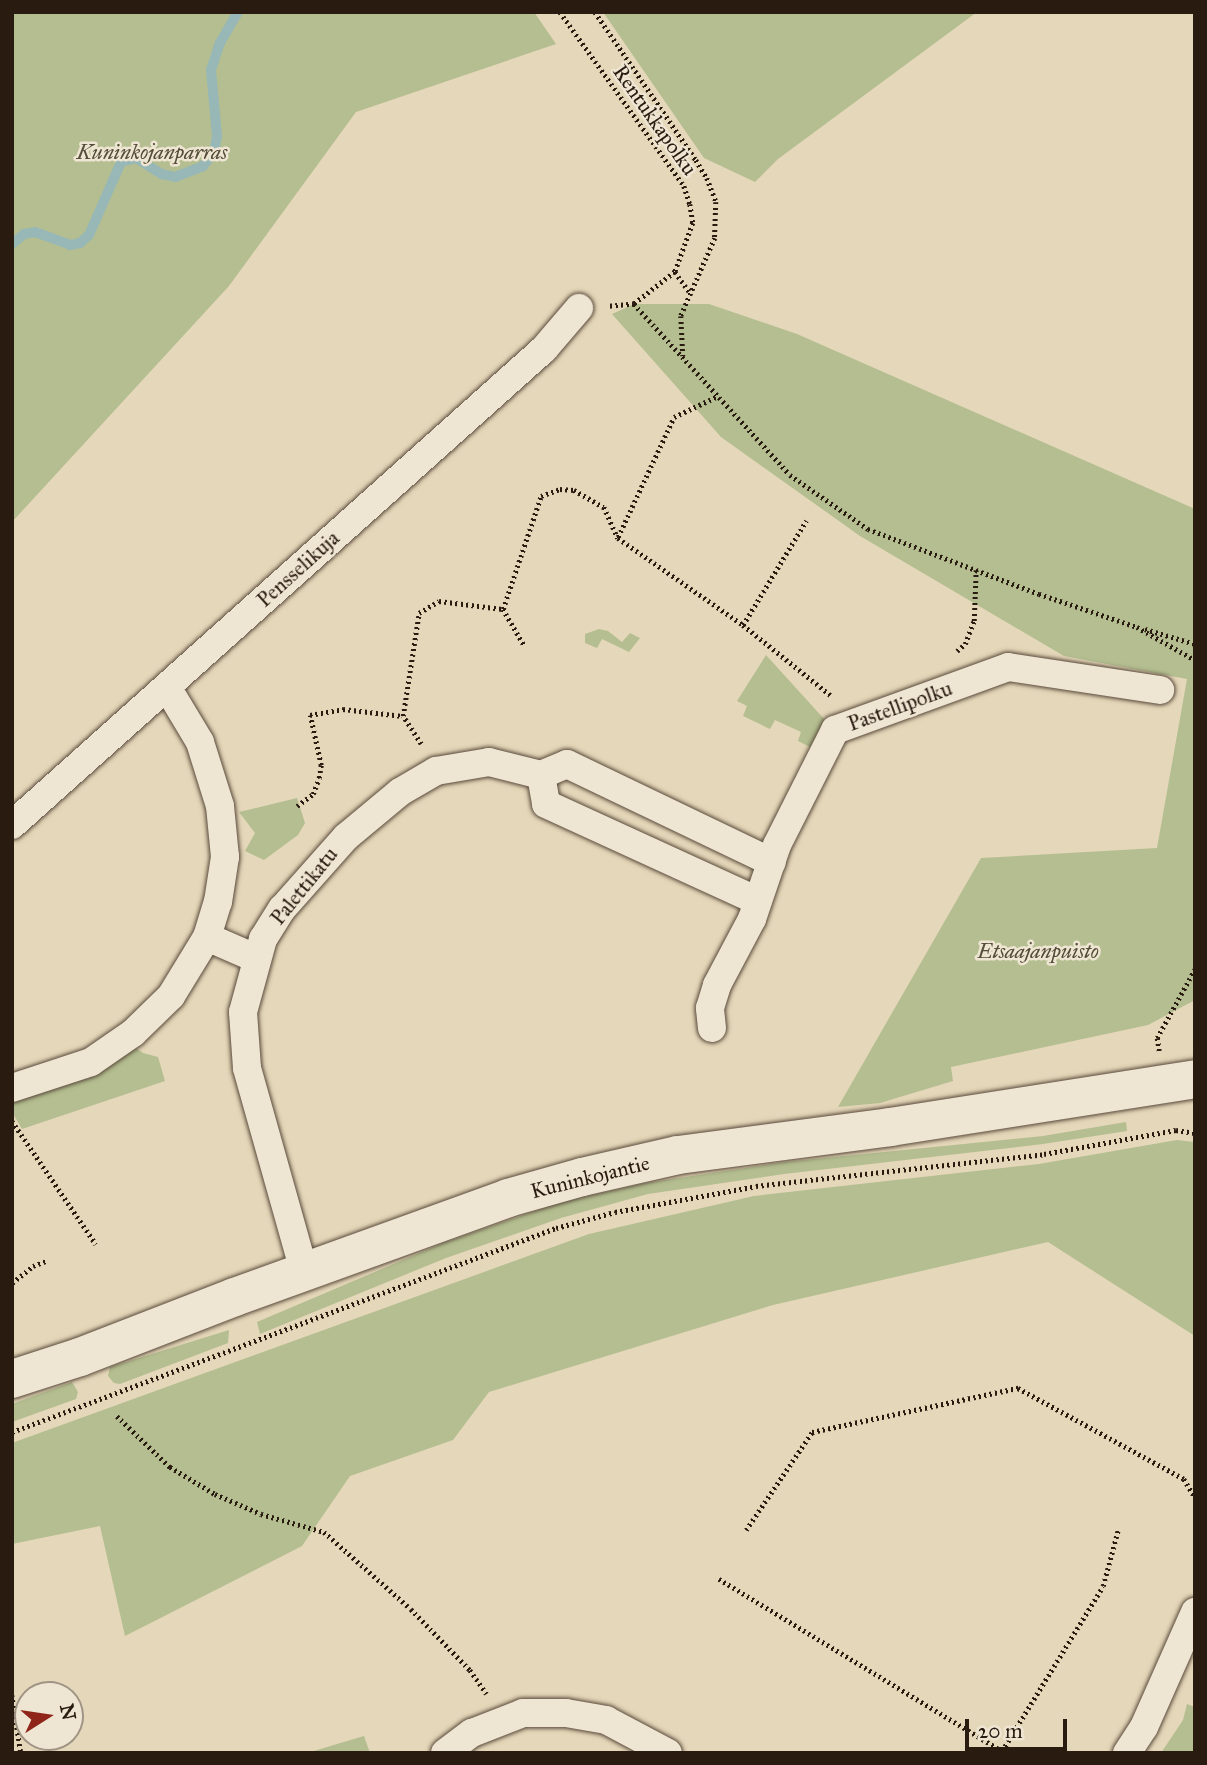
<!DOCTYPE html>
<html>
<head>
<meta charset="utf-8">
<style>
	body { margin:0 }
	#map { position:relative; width:1207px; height:1765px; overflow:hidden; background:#e5d7b9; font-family:"IM FELL Great Primer",serif }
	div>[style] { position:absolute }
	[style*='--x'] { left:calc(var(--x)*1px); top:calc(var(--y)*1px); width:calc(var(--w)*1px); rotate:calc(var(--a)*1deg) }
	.green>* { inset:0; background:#b4be90 }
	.stream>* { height:10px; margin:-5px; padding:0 5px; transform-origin:5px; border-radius:5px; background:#98b8b7 }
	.path>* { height:4.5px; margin-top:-2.25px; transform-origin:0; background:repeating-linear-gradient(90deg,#2a1b11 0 2px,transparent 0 5.5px) }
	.roads { filter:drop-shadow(0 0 2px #594a3b) drop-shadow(0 0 2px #594a3b) }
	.minor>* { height:28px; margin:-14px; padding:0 14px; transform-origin:14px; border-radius:14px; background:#eee5d2 }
	.secondary>* { height:38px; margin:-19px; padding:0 19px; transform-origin:19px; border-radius:19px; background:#eee5d2 }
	span { translate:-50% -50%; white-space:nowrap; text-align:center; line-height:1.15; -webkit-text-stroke:5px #eee5d2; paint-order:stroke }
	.street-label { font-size:21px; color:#2a1b11 }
	.park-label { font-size:21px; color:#534c37; font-style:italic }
	.frame { position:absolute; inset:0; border:14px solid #2a1b11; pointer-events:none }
	.north { position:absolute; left:14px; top:1681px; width:70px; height:70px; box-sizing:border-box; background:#eee5d2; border:2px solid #a09485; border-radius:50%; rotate:78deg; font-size:19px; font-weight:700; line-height:28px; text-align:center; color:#2a1b11 }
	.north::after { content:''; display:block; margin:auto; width:24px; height:32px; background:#8f2418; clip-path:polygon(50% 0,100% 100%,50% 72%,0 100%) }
	.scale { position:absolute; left:965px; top:1719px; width:102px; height:32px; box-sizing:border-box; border:4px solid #2a1b11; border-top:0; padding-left:9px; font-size:21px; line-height:24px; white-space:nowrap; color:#2a1b11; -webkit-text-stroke:5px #eee5d2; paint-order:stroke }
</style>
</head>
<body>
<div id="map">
	<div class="green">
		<i style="clip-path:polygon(12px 12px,534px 12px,556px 44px,356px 112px,229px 286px,12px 522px)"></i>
		<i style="clip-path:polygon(603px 12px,977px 12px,778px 159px,755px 182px,704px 158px)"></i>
		<i style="clip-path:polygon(634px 304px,709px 304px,797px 334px,1195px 509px,1195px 1000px,1148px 1025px,951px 1067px,953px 1081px,880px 1103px,838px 1107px,981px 858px,1157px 848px,1187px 679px,1064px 656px,860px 536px,721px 437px,612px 314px)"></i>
		<i style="clip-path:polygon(599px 629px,608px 631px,622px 642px,630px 633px,640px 638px,629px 652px,602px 639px,597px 648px,585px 643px,585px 634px)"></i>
		<i style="clip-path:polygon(766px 655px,825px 720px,810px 747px,798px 741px,801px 732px,775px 720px,770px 729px,743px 716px,747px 706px,737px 701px)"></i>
		<i style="clip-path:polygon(297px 798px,305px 823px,298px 835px,264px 860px,245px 851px,255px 833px,239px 812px)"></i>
		<i style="clip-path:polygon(136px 1048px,143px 1053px,158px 1057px,165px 1081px,22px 1129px,12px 1112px,12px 1101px,81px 1080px)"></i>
		<i style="clip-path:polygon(1126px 1122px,1127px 1131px,1043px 1144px,784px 1174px,648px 1194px,561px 1218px,446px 1258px,260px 1334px,257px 1322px,443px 1243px,558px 1203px,645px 1183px,785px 1162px,1043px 1136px)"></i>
		<i style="clip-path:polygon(1177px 1140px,1195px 1142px,1195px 1336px,1048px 1242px,773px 1305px,489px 1392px,453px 1440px,350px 1476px,302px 1546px,125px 1636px,100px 1526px,12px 1544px,12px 1443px,589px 1234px,754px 1196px,1039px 1164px)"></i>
		<i style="clip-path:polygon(229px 1330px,228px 1343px,120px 1384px,114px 1383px,108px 1376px,110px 1367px)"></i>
		<i style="clip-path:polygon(72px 1382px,78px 1392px,76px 1399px,12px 1422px,12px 1404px)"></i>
		<i style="clip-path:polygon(1187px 1704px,1195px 1707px,1195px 1753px,1161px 1753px,1183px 1720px)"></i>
		<i style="clip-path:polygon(364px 1736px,370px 1753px,307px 1753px)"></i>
	</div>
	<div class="stream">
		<i style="--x:12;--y:244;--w:16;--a:-40"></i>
		<i style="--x:24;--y:234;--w:11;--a:-10"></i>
		<i style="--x:35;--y:232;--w:37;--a:20"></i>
		<i style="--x:70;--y:245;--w:10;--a:-11"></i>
		<i style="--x:80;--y:243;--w:12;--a:-42"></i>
		<i style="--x:89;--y:235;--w:80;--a:-66.3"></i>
		<i style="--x:121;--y:162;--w:16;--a:-15"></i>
		<i style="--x:136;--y:158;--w:31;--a:32"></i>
		<i style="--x:162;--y:174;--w:13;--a:13"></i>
		<i style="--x:175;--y:177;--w:30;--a:-21"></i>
		<i style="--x:203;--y:166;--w:18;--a:-52"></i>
		<i style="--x:214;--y:152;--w:16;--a:-79"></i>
		<i style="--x:217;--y:136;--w:66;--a:-95.2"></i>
		<i style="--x:211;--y:70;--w:28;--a:-72"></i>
		<i style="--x:220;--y:43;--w:36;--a:-60"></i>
	</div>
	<div class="path">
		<i style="--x:560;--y:12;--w:214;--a:54.5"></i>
		<i style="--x:684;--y:186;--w:19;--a:72"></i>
		<i style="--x:690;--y:204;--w:19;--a:81"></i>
		<i style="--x:693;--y:223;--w:52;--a:110.2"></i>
		<i style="--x:675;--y:272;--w:52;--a:142"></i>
		<i style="--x:634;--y:304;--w:25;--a:175"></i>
		<i style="--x:595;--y:12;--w:179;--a:55.7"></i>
		<i style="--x:696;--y:160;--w:21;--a:59"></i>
		<i style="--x:707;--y:178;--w:26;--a:69"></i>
		<i style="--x:716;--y:202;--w:36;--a:92"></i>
		<i style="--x:715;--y:238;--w:85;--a:113.6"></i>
		<i style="--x:681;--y:316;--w:40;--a:87.1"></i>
		<i style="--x:675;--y:272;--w:24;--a:54"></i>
		<i style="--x:634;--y:304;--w:231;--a:47.6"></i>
		<i style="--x:790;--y:475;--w:95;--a:34.7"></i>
		<i style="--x:868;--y:529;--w:183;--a:20.8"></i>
		<i style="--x:1039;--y:594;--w:103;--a:18.6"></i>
		<i style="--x:1137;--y:627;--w:67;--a:29.6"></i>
		<i style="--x:618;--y:537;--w:132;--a:-65"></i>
		<i style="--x:674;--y:417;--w:49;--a:-25.5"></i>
		<i style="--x:503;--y:609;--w:42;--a:59.7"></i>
		<i style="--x:743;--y:625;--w:122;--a:-58.8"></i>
		<i style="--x:1145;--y:629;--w:52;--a:16.7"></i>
		<i style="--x:957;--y:651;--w:11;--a:-41"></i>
		<i style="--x:965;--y:644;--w:25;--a:-69"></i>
		<i style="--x:974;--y:621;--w:51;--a:-87.8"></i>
		<i style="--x:421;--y:744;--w:33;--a:-123"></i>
		<i style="--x:403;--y:716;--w:104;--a:-81.2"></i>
		<i style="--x:419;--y:613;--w:23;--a:-31"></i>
		<i style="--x:439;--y:601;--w:64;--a:7.1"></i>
		<i style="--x:503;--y:609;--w:119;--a:-71.4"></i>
		<i style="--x:541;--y:496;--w:20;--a:-20"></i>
		<i style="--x:560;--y:489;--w:14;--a:4"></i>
		<i style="--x:574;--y:490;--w:34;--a:30"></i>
		<i style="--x:604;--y:507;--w:34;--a:66"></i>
		<i style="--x:618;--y:538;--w:152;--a:34.8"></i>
		<i style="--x:743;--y:625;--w:115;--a:38.7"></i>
		<i style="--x:297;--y:806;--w:20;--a:-37"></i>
		<i style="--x:313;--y:794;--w:17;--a:-69"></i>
		<i style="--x:319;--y:778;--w:13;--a:-81"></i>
		<i style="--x:321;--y:765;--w:51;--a:-102.4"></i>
		<i style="--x:310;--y:715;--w:34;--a:-10"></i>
		<i style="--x:343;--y:709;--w:60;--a:6.7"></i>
		<i style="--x:1159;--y:1051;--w:13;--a:-99"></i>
		<i style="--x:1157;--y:1038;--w:79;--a:-61.2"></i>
		<i style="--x:12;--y:1121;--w:149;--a:55.7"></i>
		<i style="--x:12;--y:1283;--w:27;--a:-39"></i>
		<i style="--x:33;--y:1266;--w:14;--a:-21"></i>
		<i style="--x:117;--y:1416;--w:74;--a:43.9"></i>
		<i style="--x:170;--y:1467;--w:52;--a:31"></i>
		<i style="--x:215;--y:1494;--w:50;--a:23.5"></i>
		<i style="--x:261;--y:1514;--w:66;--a:15.9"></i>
		<i style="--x:324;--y:1532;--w:116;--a:41.5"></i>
		<i style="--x:411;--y:1609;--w:85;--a:46"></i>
		<i style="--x:470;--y:1670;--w:29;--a:55"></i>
		<i style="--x:12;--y:1432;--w:581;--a:-20.56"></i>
		<i style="--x:556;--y:1228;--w:61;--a:-15.2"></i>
		<i style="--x:615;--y:1212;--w:143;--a:-10.4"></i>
		<i style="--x:756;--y:1186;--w:290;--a:-6.3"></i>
		<i style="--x:1044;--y:1154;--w:134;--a:-10.3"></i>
		<i style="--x:1176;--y:1130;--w:19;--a:9"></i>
		<i style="--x:746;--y:1530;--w:118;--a:-56"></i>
		<i style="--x:812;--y:1432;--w:211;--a:-12.1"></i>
		<i style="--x:1018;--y:1388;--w:189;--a:28.7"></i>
		<i style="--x:1184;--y:1479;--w:21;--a:59"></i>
		<i style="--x:719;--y:1579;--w:331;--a:31.3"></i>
		<i style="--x:1002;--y:1751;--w:193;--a:-58.5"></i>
		<i style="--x:1103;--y:1586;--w:58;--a:-75"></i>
		<i style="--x:12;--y:1695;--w:59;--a:81.2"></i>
	</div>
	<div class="roads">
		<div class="minor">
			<i style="--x:541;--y:775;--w:29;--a:80"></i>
			<i style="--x:546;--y:804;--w:233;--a:24.6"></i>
			<i style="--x:12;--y:825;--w:714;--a:-41.82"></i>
			<i style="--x:544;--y:349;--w:54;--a:-49.5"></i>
			<i style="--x:207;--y:937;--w:52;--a:23.6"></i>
			<i style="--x:712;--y:1028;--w:20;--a:-96"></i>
			<i style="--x:710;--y:1008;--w:24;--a:-73"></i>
			<i style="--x:717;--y:985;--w:75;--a:-62.1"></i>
			<i style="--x:752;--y:919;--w:78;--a:-71.3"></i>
			<i style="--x:777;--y:845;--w:129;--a:-63.2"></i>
			<i style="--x:835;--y:730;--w:184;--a:-20"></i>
			<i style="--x:1008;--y:667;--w:154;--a:8.6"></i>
			<i style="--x:12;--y:1088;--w:83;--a:-18.2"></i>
			<i style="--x:91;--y:1062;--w:51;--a:-34.6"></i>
			<i style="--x:133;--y:1033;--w:53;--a:-44.2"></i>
			<i style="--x:171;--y:996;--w:69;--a:-58.6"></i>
			<i style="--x:207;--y:937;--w:37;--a:-73"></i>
			<i style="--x:218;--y:902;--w:46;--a:-81.2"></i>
			<i style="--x:225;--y:857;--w:51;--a:-95.6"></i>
			<i style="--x:220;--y:806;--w:67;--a:-107.4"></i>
			<i style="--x:200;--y:742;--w:64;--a:-121"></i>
			<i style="--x:304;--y:1271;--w:211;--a:-105.7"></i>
			<i style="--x:247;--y:1068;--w:56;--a:-94.1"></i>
			<i style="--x:243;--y:1012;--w:76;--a:-74.7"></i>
			<i style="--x:263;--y:939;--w:36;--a:-58"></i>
			<i style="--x:282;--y:909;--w:96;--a:-48.4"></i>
			<i style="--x:346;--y:837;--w:70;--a:-39.8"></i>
			<i style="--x:400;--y:792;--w:42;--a:-30.3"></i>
			<i style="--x:436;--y:771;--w:54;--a:-9.6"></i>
			<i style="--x:489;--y:762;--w:54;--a:14"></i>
			<i style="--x:541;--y:775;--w:28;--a:-23"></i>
			<i style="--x:567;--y:764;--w:227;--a:25.6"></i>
			<i style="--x:445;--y:1753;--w:34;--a:-37"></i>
			<i style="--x:472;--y:1733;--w:55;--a:-21.4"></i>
			<i style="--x:523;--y:1713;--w:43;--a:0"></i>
			<i style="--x:566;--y:1713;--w:41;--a:9.9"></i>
			<i style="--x:606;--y:1720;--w:70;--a:28"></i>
			<i style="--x:1127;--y:1753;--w:31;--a:-57"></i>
			<i style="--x:1144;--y:1727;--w:126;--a:-66.1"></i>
		</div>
		<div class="secondary">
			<i style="--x:12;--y:1379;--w:71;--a:-17.9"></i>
			<i style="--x:80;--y:1357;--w:166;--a:-21.2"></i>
			<i style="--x:235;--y:1297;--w:290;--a:-19.9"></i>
			<i style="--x:508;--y:1198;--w:77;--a:-15.8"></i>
			<i style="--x:582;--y:1177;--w:98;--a:-12.9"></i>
			<i style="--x:678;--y:1155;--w:214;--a:-7.5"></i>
			<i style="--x:890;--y:1127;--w:309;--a:-8.9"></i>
		</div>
	</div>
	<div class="street-label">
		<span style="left:655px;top:120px;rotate:55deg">Rentukkapolku</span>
		<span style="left:298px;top:569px;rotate:-42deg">Pensselikuja</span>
		<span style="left:900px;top:706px;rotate:-20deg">Pastellipolku</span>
		<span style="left:304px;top:886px;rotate:-51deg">Palettikatu</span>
		<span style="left:590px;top:1177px;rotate:-14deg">Kuninkojantie</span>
	</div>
	<div class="park-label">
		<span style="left:152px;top:152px">Kuninkojanparras</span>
		<span style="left:1038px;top:951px">Etsaajanpuisto</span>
	</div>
	<div class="frame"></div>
	<div class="north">N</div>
	<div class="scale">20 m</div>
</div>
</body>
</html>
